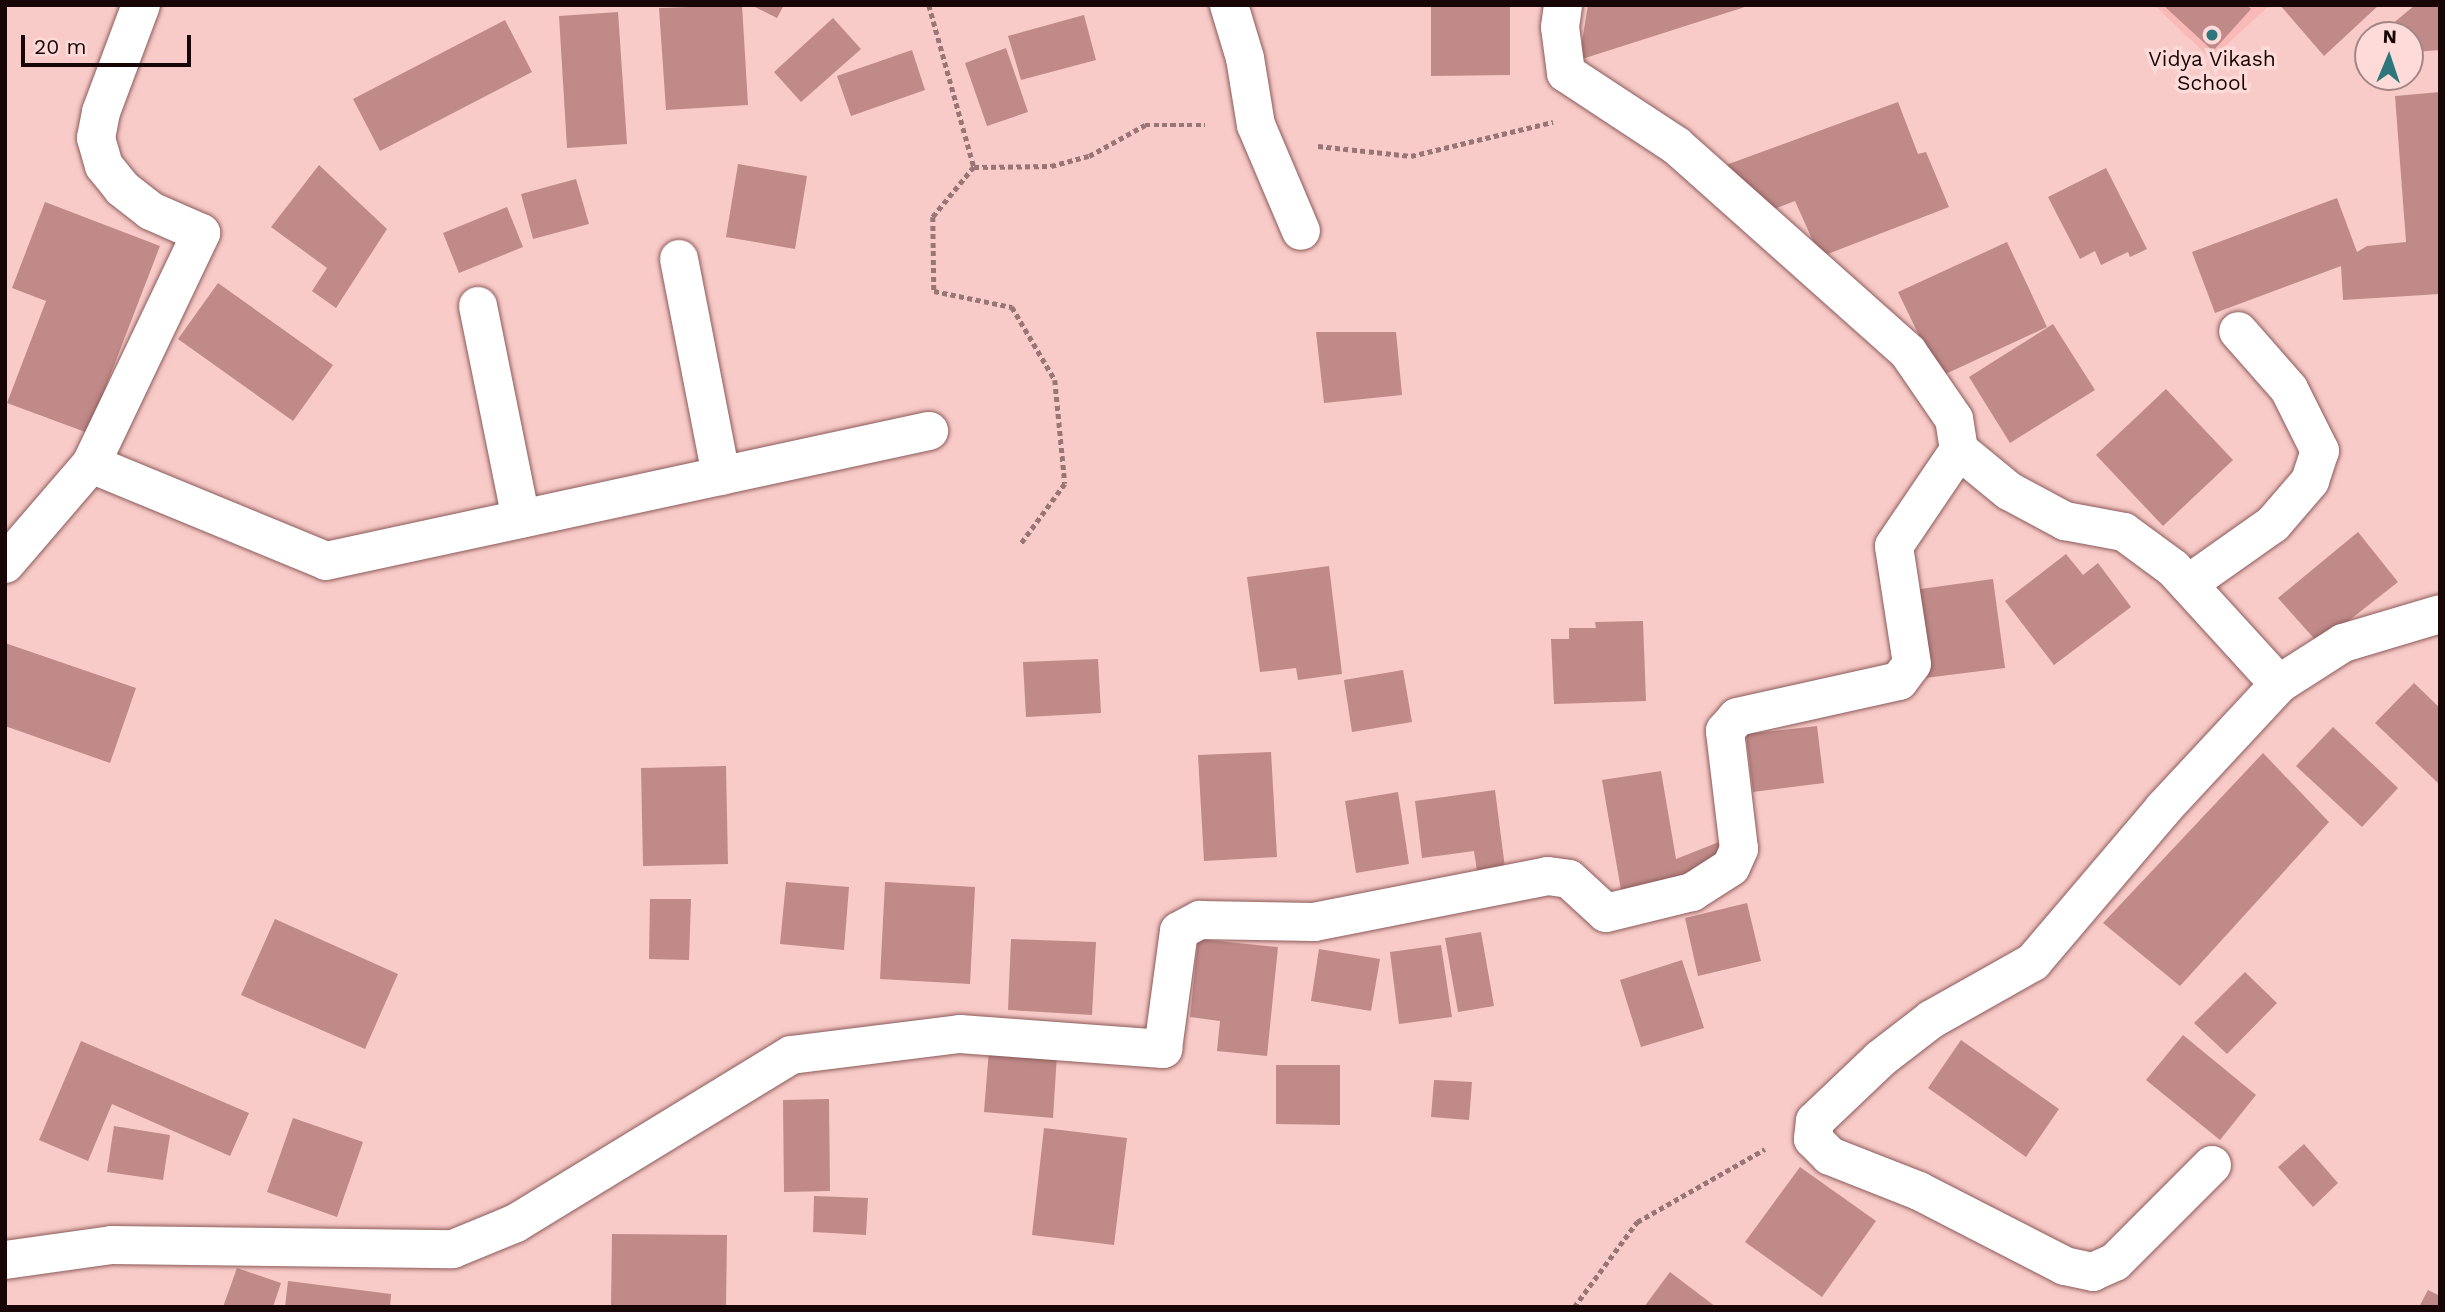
<!DOCTYPE html>
<html>
<head>
<meta charset="utf-8">
<style>
	body { margin:0 }
	#map { position:relative; width:2445px; height:1312px; overflow:hidden; background:#f8cbc8; font-family:"Work Sans",sans-serif }
	div>[style] { position:absolute }
	[style*='--x'] { left:calc(var(--x)*1px); top:calc(var(--y)*1px); width:calc(var(--w)*1px); rotate:calc(var(--a)*1deg) }
	.built>* { inset:0; background:#f9b9b6 }
	.building>* { inset:0; background:#bf8a88 }
	.path>* { height:4.5px; margin-top:-2.25px; transform-origin:0; background:repeating-linear-gradient(90deg,#987675 0 5px,transparent 0 8.5px) }
	.roads { filter:drop-shadow(0 0 2px #8c5b59) drop-shadow(0 0 2px #8c5b59) }
	.minor>* { height:38px; margin:-19px; padding:0 19px; transform-origin:19px; border-radius:19px; background:#fff }
	.dots>* { width:19px; height:19px; translate:-50% -50%; box-sizing:border-box; border:4px solid #fedbd9; border-radius:50% }
	span { translate:-50% -50%; white-space:nowrap; text-align:center; line-height:1.15; -webkit-text-stroke:7px #fedbd9; paint-order:stroke }
	.poi-label { font-size:21px; color:#180606 }
	.frame { position:absolute; inset:0; border:7px solid #180606; pointer-events:none }
	.north { position:absolute; left:2354px; top:21px; width:70px; height:70px; box-sizing:border-box; background:#fedbd9; border:2px solid #a28685; border-radius:50%; rotate:2deg; font-size:19px; font-weight:700; line-height:28px; text-align:center; color:#180606 }
	.north::after { content:''; display:block; margin:auto; width:24px; height:32px; background:#2d777c; clip-path:polygon(50% 0,100% 100%,50% 72%,0 100%) }
	.scale { position:absolute; left:21px; top:35px; width:170px; height:32px; box-sizing:border-box; border:4px solid #180606; border-top:0; padding-left:9px; font-size:21px; line-height:24px; white-space:nowrap; color:#180606; -webkit-text-stroke:5px #fedbd9; paint-order:stroke }
</style>
</head>
<body>
<div id="map">
	<div class="built">
		<i style="clip-path:polygon(2154px 5px,2270px 5px,2211px 59px)"></i>
	</div>
	<div class="building">
		<i style="clip-path:polygon(742px 5px,748px 105px,666px 110px,659px 8px)"></i>
		<i style="clip-path:polygon(751px 5px,784px 5px,777px 18px)"></i>
		<i style="clip-path:polygon(1431px 5px,1510px 5px,1510px 75px,1431px 76px)"></i>
		<i style="clip-path:polygon(1588px 5px,1748px 5px,1748px 6px,1579px 60px)"></i>
		<i style="clip-path:polygon(2163px 5px,2247px 5px,2251px 9px,2213px 51px)"></i>
		<i style="clip-path:polygon(2280px 5px,2379px 5px,2324px 56px)"></i>
		<i style="clip-path:polygon(2415px 5px,2440px 5px,2440px 50px,2415px 52px,2410px 35px,2400px 35px,2391px 25px)"></i>
		<i style="clip-path:polygon(618px 12px,627px 144px,567px 148px,559px 16px)"></i>
		<i style="clip-path:polygon(1084px 15px,1096px 60px,1021px 80px,1008px 36px)"></i>
		<i style="clip-path:polygon(833px 18px,861px 49px,801px 102px,774px 72px)"></i>
		<i style="clip-path:polygon(505px 20px,532px 72px,380px 151px,353px 99px)"></i>
		<i style="clip-path:polygon(1006px 48px,1028px 112px,987px 126px,965px 63px)"></i>
		<i style="clip-path:polygon(912px 50px,925px 90px,851px 116px,837px 76px)"></i>
		<i style="clip-path:polygon(2440px 92px,2440px 294px,2343px 300px,2341px 266px,2215px 313px,2192px 252px,2337px 198px,2357px 252px,2367px 246px,2406px 242px,2395px 96px)"></i>
		<i style="clip-path:polygon(1898px 102px,1918px 154px,1926px 152px,1949px 207px,1820px 257px,1795px 201px,1766px 212px,1726px 165px)"></i>
		<i style="clip-path:polygon(738px 164px,807px 176px,795px 249px,726px 237px)"></i>
		<i style="clip-path:polygon(319px 165px,387px 229px,336px 308px,312px 291px,327px 268px,271px 227px)"></i>
		<i style="clip-path:polygon(2106px 168px,2147px 249px,2130px 257px,2128px 252px,2101px 265px,2095px 251px,2080px 259px,2048px 197px)"></i>
		<i style="clip-path:polygon(576px 179px,589px 224px,533px 239px,521px 194px)"></i>
		<i style="clip-path:polygon(45px 202px,160px 246px,88px 433px,7px 403px,46px 301px,12px 288px)"></i>
		<i style="clip-path:polygon(507px 207px,523px 247px,459px 273px,443px 233px)"></i>
		<i style="clip-path:polygon(2007px 242px,2047px 327px,1939px 377px,1898px 292px)"></i>
		<i style="clip-path:polygon(218px 283px,333px 365px,293px 421px,178px 339px)"></i>
		<i style="clip-path:polygon(2053px 324px,2095px 390px,2010px 443px,1969px 377px)"></i>
		<i style="clip-path:polygon(1316px 332px,1396px 332px,1402px 395px,1324px 403px)"></i>
		<i style="clip-path:polygon(2166px 389px,2233px 460px,2163px 526px,2096px 455px)"></i>
		<i style="clip-path:polygon(2358px 532px,2398px 582px,2319px 644px,2278px 598px)"></i>
		<i style="clip-path:polygon(2066px 554px,2083px 575px,2098px 563px,2131px 607px,2054px 665px,2005px 601px)"></i>
		<i style="clip-path:polygon(1329px 566px,1342px 674px,1298px 680px,1296px 668px,1260px 672px,1247px 577px)"></i>
		<i style="clip-path:polygon(1993px 579px,2005px 668px,1925px 678px,1913px 590px)"></i>
		<i style="clip-path:polygon(1643px 621px,1646px 701px,1554px 704px,1551px 639px,1569px 639px,1569px 628px,1596px 628px,1595px 622px)"></i>
		<i style="clip-path:polygon(5px 643px,136px 688px,110px 763px,5px 726px)"></i>
		<i style="clip-path:polygon(1098px 659px,1101px 713px,1026px 717px,1023px 662px)"></i>
		<i style="clip-path:polygon(1403px 670px,1412px 722px,1352px 732px,1344px 680px)"></i>
		<i style="clip-path:polygon(2414px 683px,2440px 708px,2438px 783px,2375px 723px)"></i>
		<i style="clip-path:polygon(1817px 726px,1824px 783px,1753px 792px,1746px 734px)"></i>
		<i style="clip-path:polygon(2333px 727px,2398px 788px,2362px 827px,2296px 766px)"></i>
		<i style="clip-path:polygon(1271px 752px,1277px 857px,1204px 861px,1198px 755px)"></i>
		<i style="clip-path:polygon(2263px 753px,2329px 822px,2180px 986px,2103px 923px)"></i>
		<i style="clip-path:polygon(726px 766px,728px 864px,643px 866px,641px 768px)"></i>
		<i style="clip-path:polygon(1661px 771px,1676px 859px,1719px 842px,1720px 856px,1679px 881px,1621px 890px,1602px 780px)"></i>
		<i style="clip-path:polygon(1495px 790px,1505px 868px,1477px 871px,1474px 851px,1422px 858px,1415px 801px)"></i>
		<i style="clip-path:polygon(1398px 792px,1409px 864px,1356px 873px,1345px 801px)"></i>
		<i style="clip-path:polygon(786px 882px,849px 887px,844px 950px,780px 944px)"></i>
		<i style="clip-path:polygon(885px 882px,975px 887px,970px 984px,880px 979px)"></i>
		<i style="clip-path:polygon(650px 899px,691px 899px,689px 960px,649px 959px)"></i>
		<i style="clip-path:polygon(1747px 903px,1761px 961px,1698px 976px,1685px 918px)"></i>
		<i style="clip-path:polygon(275px 919px,398px 974px,365px 1049px,241px 995px)"></i>
		<i style="clip-path:polygon(1481px 932px,1494px 1006px,1458px 1012px,1445px 938px)"></i>
		<i style="clip-path:polygon(1011px 939px,1096px 942px,1092px 1015px,1008px 1010px)"></i>
		<i style="clip-path:polygon(1198px 939px,1278px 947px,1267px 1056px,1217px 1051px,1220px 1021px,1190px 1017px)"></i>
		<i style="clip-path:polygon(1441px 945px,1452px 1017px,1399px 1024px,1390px 952px)"></i>
		<i style="clip-path:polygon(1319px 949px,1380px 959px,1371px 1011px,1311px 1001px)"></i>
		<i style="clip-path:polygon(1682px 960px,1704px 1028px,1641px 1047px,1620px 980px)"></i>
		<i style="clip-path:polygon(2245px 972px,2277px 1003px,2227px 1054px,2194px 1023px)"></i>
		<i style="clip-path:polygon(2183px 1035px,2256px 1095px,2220px 1140px,2146px 1080px)"></i>
		<i style="clip-path:polygon(1961px 1040px,2059px 1109px,2026px 1157px,1928px 1088px)"></i>
		<i style="clip-path:polygon(81px 1041px,249px 1113px,230px 1156px,112px 1104px,88px 1161px,39px 1140px)"></i>
		<i style="clip-path:polygon(989px 1049px,1057px 1054px,1053px 1118px,984px 1112px)"></i>
		<i style="clip-path:polygon(1276px 1065px,1340px 1065px,1340px 1125px,1276px 1124px)"></i>
		<i style="clip-path:polygon(1434px 1080px,1472px 1082px,1469px 1120px,1431px 1117px)"></i>
		<i style="clip-path:polygon(829px 1099px,830px 1191px,784px 1192px,783px 1100px)"></i>
		<i style="clip-path:polygon(293px 1118px,363px 1142px,337px 1217px,267px 1192px)"></i>
		<i style="clip-path:polygon(114px 1126px,170px 1135px,163px 1180px,107px 1172px)"></i>
		<i style="clip-path:polygon(1044px 1128px,1127px 1138px,1114px 1245px,1032px 1235px)"></i>
		<i style="clip-path:polygon(2304px 1144px,2338px 1183px,2313px 1207px,2278px 1167px)"></i>
		<i style="clip-path:polygon(1800px 1167px,1876px 1221px,1822px 1297px,1745px 1242px)"></i>
		<i style="clip-path:polygon(814px 1196px,868px 1198px,866px 1235px,813px 1232px)"></i>
		<i style="clip-path:polygon(612px 1234px,727px 1235px,726px 1307px,611px 1307px)"></i>
		<i style="clip-path:polygon(237px 1268px,281px 1283px,273px 1307px,223px 1307px)"></i>
		<i style="clip-path:polygon(1670px 1272px,1716px 1307px,1644px 1307px)"></i>
		<i style="clip-path:polygon(288px 1281px,391px 1294px,390px 1307px,285px 1307px)"></i>
		<i style="clip-path:polygon(2428px 1290px,2440px 1296px,2440px 1307px,2419px 1307px)"></i>
	</div>
	<div class="path">
		<i style="--x:929;--y:5;--w:168;--a:74.5"></i>
		<i style="--x:974;--y:167;--w:65;--a:129.4"></i>
		<i style="--x:933;--y:217;--w:74;--a:89.2"></i>
		<i style="--x:934;--y:291;--w:80;--a:11.6"></i>
		<i style="--x:1012;--y:307;--w:85;--a:59.5"></i>
		<i style="--x:1055;--y:380;--w:104;--a:84.5"></i>
		<i style="--x:1065;--y:484;--w:74;--a:126.3"></i>
		<i style="--x:1318;--y:146;--w:94;--a:6.1"></i>
		<i style="--x:1411;--y:156;--w:146;--a:-13.5"></i>
		<i style="--x:974;--y:167;--w:77;--a:-0.7"></i>
		<i style="--x:1051;--y:166;--w:39;--a:-15"></i>
		<i style="--x:1089;--y:156;--w:64;--a:-29"></i>
		<i style="--x:1145;--y:125;--w:60;--a:0"></i>
		<i style="--x:1574;--y:1307;--w:106;--a:-53.5"></i>
		<i style="--x:1637;--y:1222;--w:147;--a:-29.7"></i>
	</div>
	<div class="roads">
		<div class="minor">
			<i style="--x:1229;--y:5;--w:55;--a:73.2"></i>
			<i style="--x:1245;--y:58;--w:68;--a:80.7"></i>
			<i style="--x:1256;--y:125;--w:115;--a:67"></i>
			<i style="--x:679;--y:259;--w:221;--a:79"></i>
			<i style="--x:478;--y:306;--w:217;--a:78.6"></i>
			<i style="--x:1959;--y:450;--w:65;--a:39.4"></i>
			<i style="--x:2009;--y:491;--w:64;--a:28.2"></i>
			<i style="--x:2065;--y:521;--w:60;--a:10.6"></i>
			<i style="--x:2124;--y:532;--w:61;--a:36.3"></i>
			<i style="--x:2173;--y:568;--w:157;--a:47.6"></i>
			<i style="--x:2279;--y:684;--w:76;--a:-32.6"></i>
			<i style="--x:2343;--y:643;--w:101;--a:-16.6"></i>
			<i style="--x:91;--y:464;--w:254;--a:22.4"></i>
			<i style="--x:326;--y:561;--w:617;--a:-12.17"></i>
			<i style="--x:5;--y:564;--w:132;--a:-49.3"></i>
			<i style="--x:91;--y:464;--w:256;--a:-64.5"></i>
			<i style="--x:201;--y:233;--w:55;--a:-156.3"></i>
			<i style="--x:151;--y:211;--w:37;--a:-142"></i>
			<i style="--x:122;--y:188;--w:28;--a:-129"></i>
			<i style="--x:104;--y:166;--w:29;--a:-106"></i>
			<i style="--x:96;--y:138;--w:26;--a:-79"></i>
			<i style="--x:101;--y:112;--w:114;--a:-69.5"></i>
			<i style="--x:2188;--y:584;--w:104;--a:-35.2"></i>
			<i style="--x:2273;--y:524;--w:57;--a:-49.3"></i>
			<i style="--x:2310;--y:481;--w:32;--a:-72"></i>
			<i style="--x:2320;--y:451;--w:69;--a:-116.6"></i>
			<i style="--x:2289;--y:389;--w:77;--a:-131.3"></i>
			<i style="--x:2212;--y:1165;--w:137;--a:135"></i>
			<i style="--x:2115;--y:1262;--w:24;--a:156"></i>
			<i style="--x:2093;--y:1272;--w:29;--a:-168"></i>
			<i style="--x:2065;--y:1266;--w:164;--a:-152.8"></i>
			<i style="--x:1919;--y:1191;--w:96;--a:-158.5"></i>
			<i style="--x:1830;--y:1156;--w:24;--a:-135"></i>
			<i style="--x:1813;--y:1139;--w:18;--a:-84"></i>
			<i style="--x:1815;--y:1121;--w:90;--a:-43.6"></i>
			<i style="--x:1880;--y:1059;--w:66;--a:-37.6"></i>
			<i style="--x:1932;--y:1019;--w:116;--a:-29.4"></i>
			<i style="--x:2033;--y:962;--w:201;--a:-49.6"></i>
			<i style="--x:2163;--y:809;--w:171;--a:-47.1"></i>
			<i style="--x:5;--y:1260;--w:108;--a:-8"></i>
			<i style="--x:112;--y:1245;--w:341;--a:0.7"></i>
			<i style="--x:453;--y:1249;--w:68;--a:-22.4"></i>
			<i style="--x:516;--y:1223;--w:322;--a:-31.4"></i>
			<i style="--x:791;--y:1055;--w:170;--a:-7.1"></i>
			<i style="--x:960;--y:1034;--w:204;--a:4.2"></i>
			<i style="--x:1163;--y:1049;--w:119;--a:-82.3"></i>
			<i style="--x:1179;--y:931;--w:24;--a:-28"></i>
			<i style="--x:1200;--y:920;--w:114;--a:1"></i>
			<i style="--x:1314;--y:922;--w:238;--a:-11.1"></i>
			<i style="--x:1548;--y:876;--w:21;--a:8"></i>
			<i style="--x:1569;--y:879;--w:50;--a:42.6"></i>
			<i style="--x:1606;--y:913;--w:89;--a:-13.7"></i>
			<i style="--x:1692;--y:892;--w:46;--a:-32.7"></i>
			<i style="--x:1731;--y:867;--w:20;--a:-66"></i>
			<i style="--x:1739;--y:849;--w:119;--a:-96.8"></i>
			<i style="--x:1725;--y:731;--w:18;--a:-49"></i>
			<i style="--x:1737;--y:717;--w:166;--a:-12.5"></i>
			<i style="--x:1899;--y:681;--w:21;--a:-53"></i>
			<i style="--x:1912;--y:664;--w:119;--a:-98.7"></i>
			<i style="--x:1894;--y:546;--w:116;--a:-55.9"></i>
			<i style="--x:1959;--y:450;--w:31;--a:-99"></i>
			<i style="--x:1954;--y:419;--w:81;--a:-124.5"></i>
			<i style="--x:1908;--y:352;--w:310;--a:-138.3"></i>
			<i style="--x:1677;--y:146;--w:133;--a:-146.7"></i>
			<i style="--x:1566;--y:73;--w:46;--a:-97.4"></i>
			<i style="--x:1560;--y:27;--w:22;--a:-82"></i>
		</div>
	</div>
	<div class="dots">
		<i style="left:2212px;top:35px;background:#2d777c"></i>
	</div>
	<div class="poi-label">
		<span style="left:2212px;top:71px">Vidya Vikash<br>School</span>
	</div>
	<div class="frame"></div>
	<div class="north">N</div>
	<div class="scale">20 m</div>
</div>
</body>
</html>
